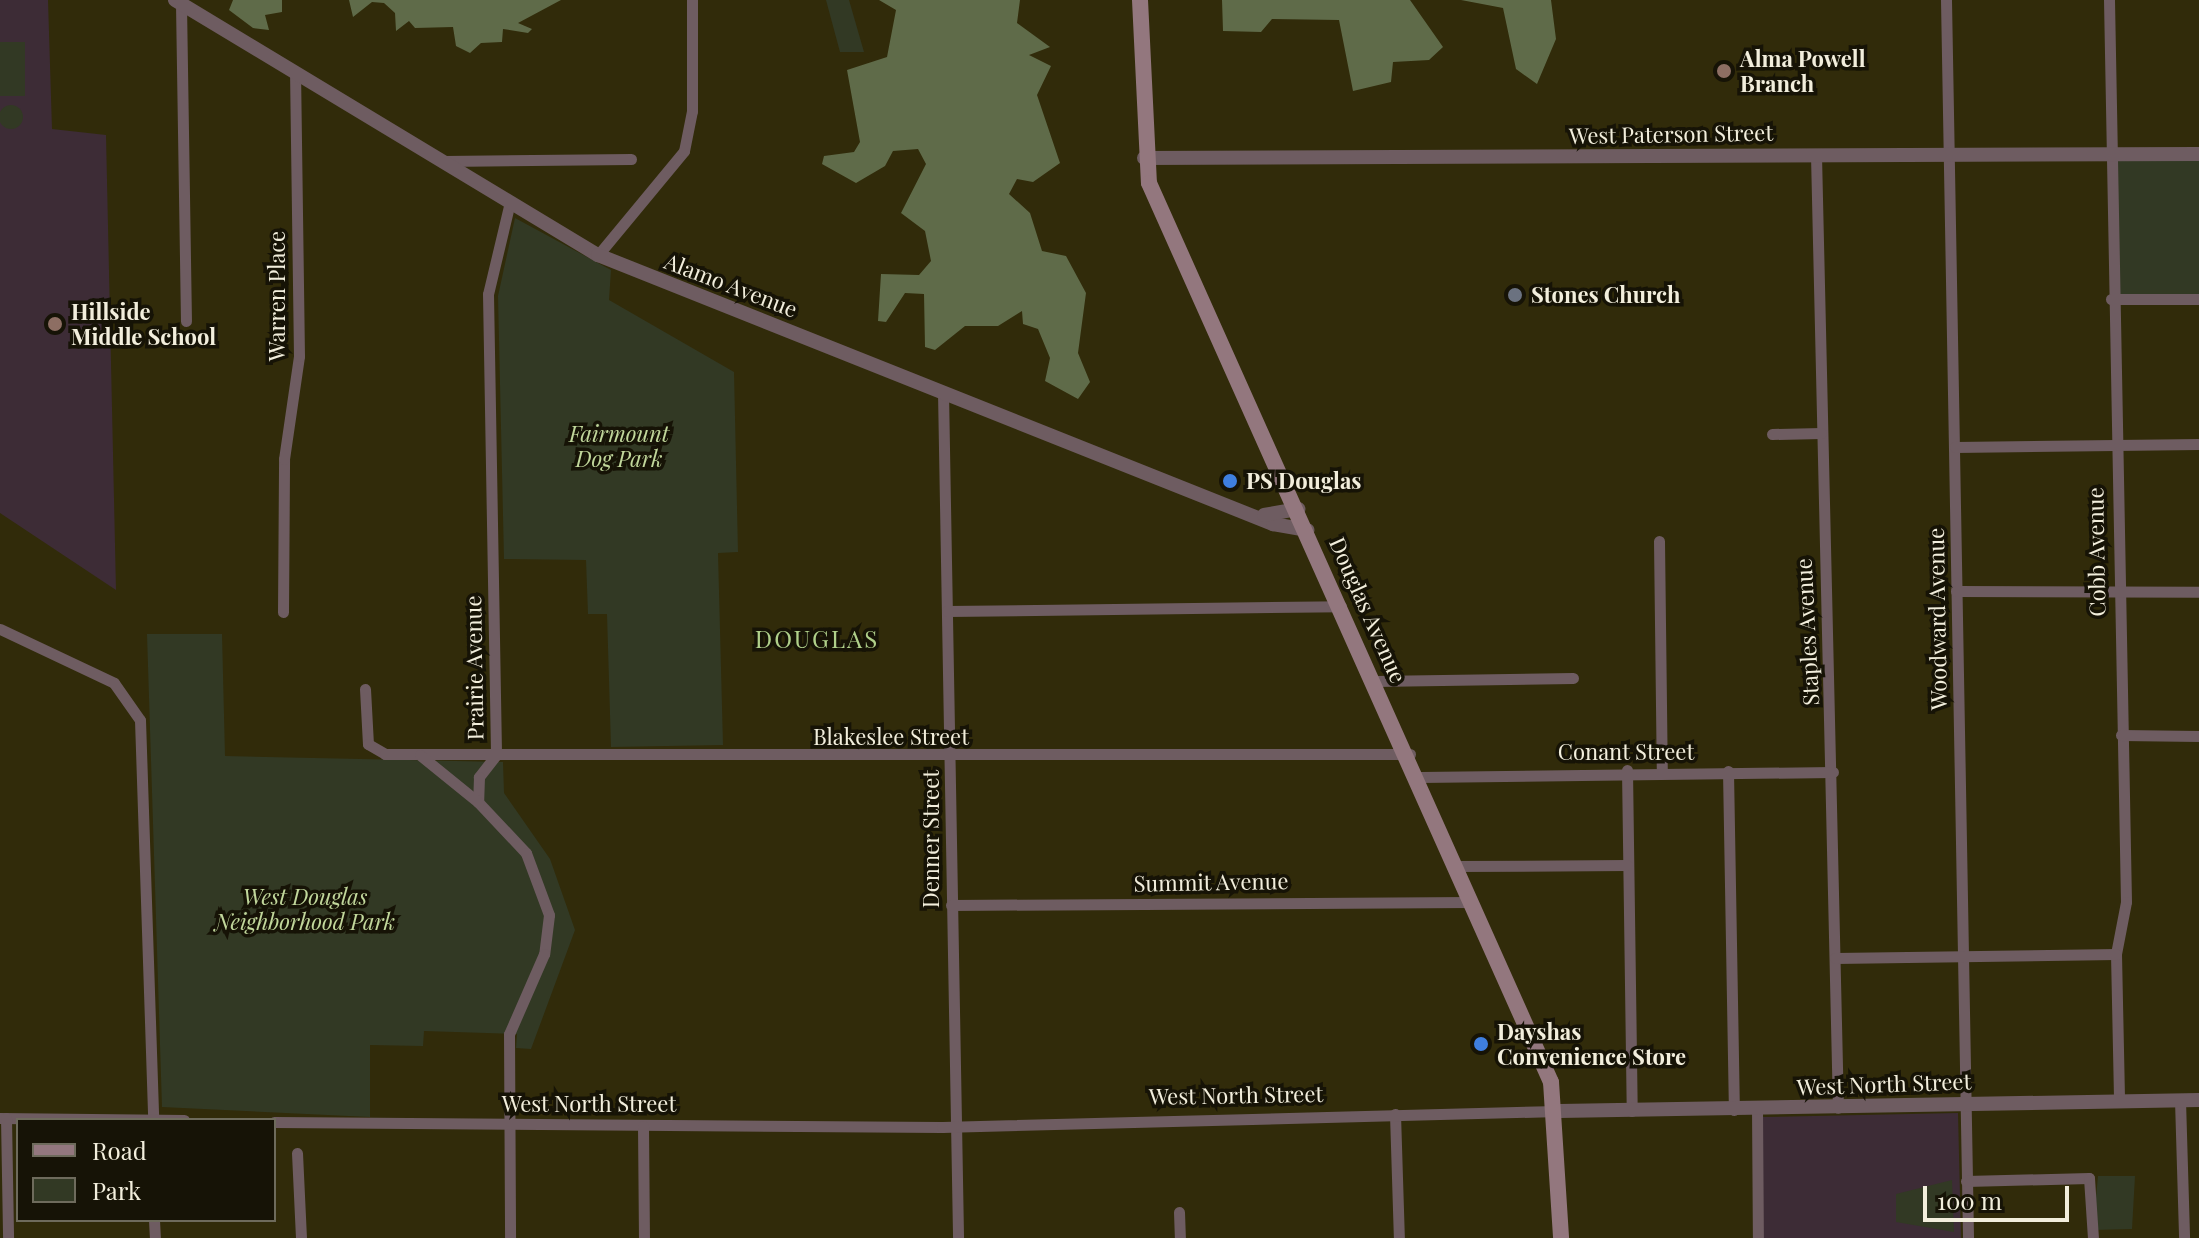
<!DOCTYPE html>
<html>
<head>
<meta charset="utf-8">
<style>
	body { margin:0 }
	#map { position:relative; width:2199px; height:1238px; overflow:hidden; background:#312b0a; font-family:"Playfair Display",serif }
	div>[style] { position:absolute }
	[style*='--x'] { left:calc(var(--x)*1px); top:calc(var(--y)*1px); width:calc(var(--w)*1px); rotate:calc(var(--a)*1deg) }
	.education>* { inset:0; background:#3d2c36 }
	.green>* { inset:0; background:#323924 }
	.round { border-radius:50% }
	.forest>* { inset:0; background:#5f6b49 }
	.minor>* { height:11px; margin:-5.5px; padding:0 5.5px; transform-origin:5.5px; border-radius:5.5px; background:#6e5c61 }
	.tertiary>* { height:14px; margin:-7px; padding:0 7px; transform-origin:7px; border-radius:7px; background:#6e5c61 }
	.secondary>* { height:16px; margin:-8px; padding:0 8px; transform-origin:8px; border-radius:8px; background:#93777e }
	.dots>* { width:22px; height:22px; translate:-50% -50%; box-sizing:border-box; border:4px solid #161306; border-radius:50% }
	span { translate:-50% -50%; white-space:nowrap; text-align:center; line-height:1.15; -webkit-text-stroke:7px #161306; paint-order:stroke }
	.poi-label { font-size:22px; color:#f2eedc; font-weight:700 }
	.left { translate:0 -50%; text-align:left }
	.street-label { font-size:22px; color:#f2eedc }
	.park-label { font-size:22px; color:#c1d79b; font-style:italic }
	.neighbourhood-label { font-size:24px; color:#b0d08a; letter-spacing:2px }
	.legend { position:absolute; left:16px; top:1118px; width:260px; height:104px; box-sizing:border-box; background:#161306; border:2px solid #6e6b5c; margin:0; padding:10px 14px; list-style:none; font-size:24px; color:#f2eedc }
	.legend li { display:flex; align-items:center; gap:16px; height:40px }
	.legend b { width:40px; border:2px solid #6e6b5c }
	.scale { position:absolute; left:1923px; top:1186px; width:146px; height:36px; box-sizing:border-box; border:4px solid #f2eedc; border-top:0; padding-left:10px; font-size:24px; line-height:28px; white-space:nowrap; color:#f2eedc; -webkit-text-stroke:6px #161306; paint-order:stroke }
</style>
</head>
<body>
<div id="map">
	<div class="education">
		<i style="clip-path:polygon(0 0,48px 0,52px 129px,106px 135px,116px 590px,0 513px)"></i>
		<i style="clip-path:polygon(1958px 1113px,1961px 1238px,1762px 1238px,1763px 1117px)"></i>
	</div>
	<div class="green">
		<i style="clip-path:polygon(826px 0,849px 0,864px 52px,840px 52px)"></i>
		<i style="clip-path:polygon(0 42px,25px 42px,25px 96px,0 96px)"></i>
		<i class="round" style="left:-1px;top:105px;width:24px;height:24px"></i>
		<i style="clip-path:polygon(2109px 155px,2199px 155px,2199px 299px,2111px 299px)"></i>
		<i style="clip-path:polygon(515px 218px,611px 270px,609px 300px,734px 372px,738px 552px,718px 553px,723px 745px,611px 747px,607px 614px,588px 614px,586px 560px,504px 559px,498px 296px)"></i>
		<i style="clip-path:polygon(147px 634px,222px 634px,225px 756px,503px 762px,504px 793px,550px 859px,575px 930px,531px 1049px,516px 1048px,517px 1034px,424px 1031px,423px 1046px,370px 1045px,370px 1117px,162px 1107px)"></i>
		<i style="clip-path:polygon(2098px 1176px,2135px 1176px,2132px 1229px,2093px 1230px)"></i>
		<i style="clip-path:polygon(1952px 1180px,1954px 1232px,1896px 1222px,1896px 1194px)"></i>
	</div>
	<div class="forest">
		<i style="clip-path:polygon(233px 0,282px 0,282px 12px,265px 15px,269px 30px,253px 28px,229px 10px)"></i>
		<i style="clip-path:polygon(349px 0,561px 0,518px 23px,532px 29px,528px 33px,503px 29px,502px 42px,481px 43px,470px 53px,456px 46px,453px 27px,415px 28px,409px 21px,396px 31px,395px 13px,384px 3px,372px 2px,353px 17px)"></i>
		<i style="clip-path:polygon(879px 0,1020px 0,1017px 23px,1050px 47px,1029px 55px,1051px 66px,1037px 95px,1060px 163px,1033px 182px,1017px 179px,1009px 194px,1030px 213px,1042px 251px,1066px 256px,1086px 293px,1078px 353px,1090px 382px,1078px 399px,1045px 381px,1050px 358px,1038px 329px,1023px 324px,1022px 311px,998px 326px,965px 326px,935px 350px,925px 347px,924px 294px,905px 293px,886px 322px,878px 321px,881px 274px,919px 275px,931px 261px,925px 231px,901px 213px,926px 164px,918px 149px,893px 151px,885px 166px,856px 183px,822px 164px,824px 156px,854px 152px,860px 142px,847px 70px,887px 57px,896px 10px)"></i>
		<i style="clip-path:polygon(1222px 0,1410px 0,1443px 47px,1429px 60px,1393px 62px,1391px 82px,1353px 91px,1339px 20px,1272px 19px,1261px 32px,1223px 31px)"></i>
		<i style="clip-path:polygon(1461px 0,1551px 0,1556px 39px,1537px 84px,1516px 69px,1503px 8px)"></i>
	</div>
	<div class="minor">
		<i style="--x:1946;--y:0;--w:1238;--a:88.98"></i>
		<i style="--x:2109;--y:0;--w:902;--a:88.92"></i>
		<i style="--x:2126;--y:902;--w:53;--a:100.9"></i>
		<i style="--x:2116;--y:954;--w:147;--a:88.8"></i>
		<i style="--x:181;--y:4;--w:317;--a:89.1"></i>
		<i style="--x:1816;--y:155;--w:953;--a:88.68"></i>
		<i style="--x:444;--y:161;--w:187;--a:-0.6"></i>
		<i style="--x:509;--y:206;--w:90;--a:103.4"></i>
		<i style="--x:488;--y:294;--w:461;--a:89"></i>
		<i style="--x:496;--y:755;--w:28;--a:128"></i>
		<i style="--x:479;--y:777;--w:25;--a:92"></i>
		<i style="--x:478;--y:802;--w:70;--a:46.7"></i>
		<i style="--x:526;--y:853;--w:66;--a:69.6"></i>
		<i style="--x:549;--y:915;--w:39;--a:97"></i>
		<i style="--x:544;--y:954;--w:87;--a:113.6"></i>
		<i style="--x:509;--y:1034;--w:204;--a:89.7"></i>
		<i style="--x:598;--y:255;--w:135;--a:-50.4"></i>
		<i style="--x:684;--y:151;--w:41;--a:-78.7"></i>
		<i style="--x:692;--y:111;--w:111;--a:-90"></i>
		<i style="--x:2111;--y:299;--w:88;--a:0"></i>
		<i style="--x:943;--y:392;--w:846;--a:88.98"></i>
		<i style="--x:1772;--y:434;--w:49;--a:-1.2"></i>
		<i style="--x:1955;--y:447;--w:244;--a:-0.7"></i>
		<i style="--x:1659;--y:541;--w:230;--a:89.3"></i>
		<i style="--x:1956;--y:591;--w:243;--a:0.2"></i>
		<i style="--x:947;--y:611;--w:394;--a:-0.7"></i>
		<i style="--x:283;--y:612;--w:153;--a:-89.6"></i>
		<i style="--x:284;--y:459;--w:104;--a:-81.7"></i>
		<i style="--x:299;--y:356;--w:281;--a:-90.8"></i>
		<i style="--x:0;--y:629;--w:126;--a:25.3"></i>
		<i style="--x:114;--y:683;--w:45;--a:54.9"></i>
		<i style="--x:140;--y:720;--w:400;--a:88.1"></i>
		<i style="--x:1375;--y:681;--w:198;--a:-0.9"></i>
		<i style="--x:365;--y:689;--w:55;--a:86.9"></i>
		<i style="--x:368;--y:744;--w:20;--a:30"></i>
		<i style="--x:385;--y:754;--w:1025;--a:0"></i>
		<i style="--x:2121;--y:735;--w:78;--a:0.7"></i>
		<i style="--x:420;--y:755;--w:75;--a:39"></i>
		<i style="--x:1627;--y:770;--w:341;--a:89.2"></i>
		<i style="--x:1728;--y:771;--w:339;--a:89"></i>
		<i style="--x:1420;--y:777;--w:413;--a:-0.7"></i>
		<i style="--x:1455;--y:866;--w:172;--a:-0.3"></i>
		<i style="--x:951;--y:905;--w:520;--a:-0.33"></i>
		<i style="--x:1835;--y:958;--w:281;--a:-0.8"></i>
		<i style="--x:2180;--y:1100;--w:138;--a:88.3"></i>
		<i style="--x:1757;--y:1109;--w:129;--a:89.6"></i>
		<i style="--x:1395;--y:1114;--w:124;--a:88.2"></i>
		<i style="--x:0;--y:1118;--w:184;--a:0.6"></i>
		<i style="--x:6;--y:1118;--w:120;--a:89"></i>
		<i style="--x:274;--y:1122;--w:668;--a:0.43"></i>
		<i style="--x:942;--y:1127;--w:616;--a:-1.49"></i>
		<i style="--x:643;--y:1126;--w:112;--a:89.5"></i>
		<i style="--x:297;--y:1153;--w:85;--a:87.3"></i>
		<i style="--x:1966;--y:1181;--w:123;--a:-1.4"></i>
		<i style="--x:2089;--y:1178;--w:60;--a:86.2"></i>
		<i style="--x:1179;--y:1212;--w:26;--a:88"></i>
		<i style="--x:154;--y:1220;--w:18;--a:87"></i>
	</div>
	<div class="tertiary">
		<i style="--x:175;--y:0;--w:494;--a:31.1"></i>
		<i style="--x:598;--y:255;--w:727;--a:21.73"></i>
		<i style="--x:1273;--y:524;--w:35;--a:10"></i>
		<i style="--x:1144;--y:158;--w:1055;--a:-0.22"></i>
		<i style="--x:1264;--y:515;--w:35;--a:-10"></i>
		<i style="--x:1559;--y:1111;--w:640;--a:-0.98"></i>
	</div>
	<div class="secondary">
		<i style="--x:1140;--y:0;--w:183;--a:87.2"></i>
		<i style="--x:1149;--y:183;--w:985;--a:65.91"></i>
		<i style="--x:1551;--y:1082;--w:156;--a:86.3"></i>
	</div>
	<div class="dots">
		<i style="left:1724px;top:71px;background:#8d6e63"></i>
		<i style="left:1515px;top:295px;background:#6b7280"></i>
		<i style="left:55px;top:324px;background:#8d6e63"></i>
		<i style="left:1230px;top:481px;background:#3f7fe0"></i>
		<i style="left:1481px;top:1044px;background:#3f7fe0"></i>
	</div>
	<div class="poi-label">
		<span class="left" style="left:1740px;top:71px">Alma Powell<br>Branch</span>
		<span class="left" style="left:1531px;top:295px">Stones Church</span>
		<span class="left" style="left:71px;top:324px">Hillside<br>Middle School</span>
		<span class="left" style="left:1246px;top:481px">PS Douglas</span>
		<span class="left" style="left:1497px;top:1044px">Dayshas<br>Convenience Store</span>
	</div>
	<div class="street-label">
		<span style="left:1671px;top:134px;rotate:-1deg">West Paterson Street</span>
		<span style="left:731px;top:285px;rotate:21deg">Alamo Avenue</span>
		<span style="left:277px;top:296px;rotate:-90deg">Warren Place</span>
		<span style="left:2096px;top:552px;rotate:-91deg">Cobb Avenue</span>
		<span style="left:1368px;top:610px;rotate:66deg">Douglas Avenue</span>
		<span style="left:1937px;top:619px;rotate:-91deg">Woodward Avenue</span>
		<span style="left:1807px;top:632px;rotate:-93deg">Staples Avenue</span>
		<span style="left:474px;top:668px;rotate:-91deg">Prairie Avenue</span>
		<span style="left:891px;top:737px">Blakeslee Street</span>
		<span style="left:1626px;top:752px">Conant Street</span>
		<span style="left:931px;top:839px;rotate:-90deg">Denner Street</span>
		<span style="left:1211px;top:882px;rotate:-1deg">Summit Avenue</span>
		<span style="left:1884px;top:1084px;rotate:-2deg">West North Street</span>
		<span style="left:1236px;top:1095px;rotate:-1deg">West North Street</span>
		<span style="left:589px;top:1104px">West North Street</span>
	</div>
	<div class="park-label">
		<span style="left:619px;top:446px">Fairmount<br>Dog Park</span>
		<span style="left:305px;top:909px">West Douglas<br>Neighborhood Park</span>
	</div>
	<div class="neighbourhood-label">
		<span style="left:817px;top:639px">DOUGLAS</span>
	</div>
	<ul class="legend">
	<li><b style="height:10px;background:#93777e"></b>Road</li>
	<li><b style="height:22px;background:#323924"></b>Park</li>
	</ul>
	<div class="scale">100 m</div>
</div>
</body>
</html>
